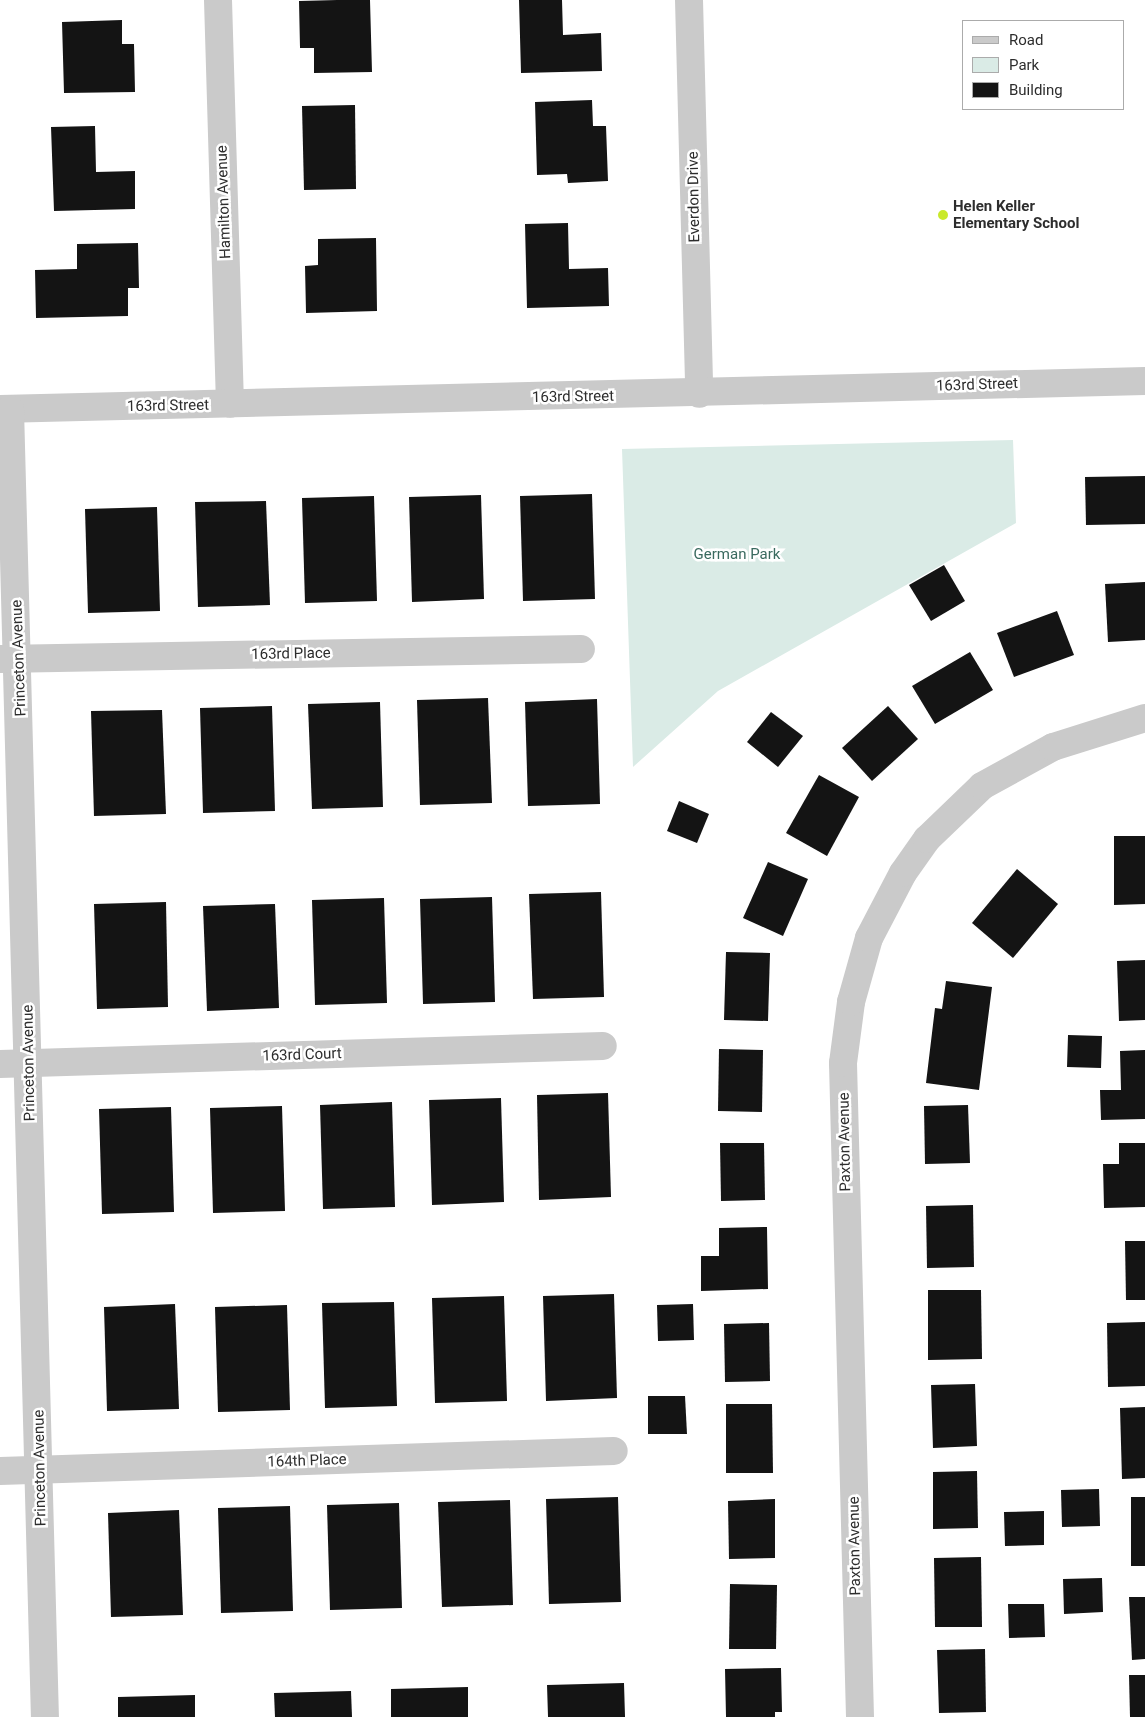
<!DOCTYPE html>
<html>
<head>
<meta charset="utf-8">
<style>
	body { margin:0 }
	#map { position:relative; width:1145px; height:1717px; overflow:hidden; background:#fff; font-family:Roboto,sans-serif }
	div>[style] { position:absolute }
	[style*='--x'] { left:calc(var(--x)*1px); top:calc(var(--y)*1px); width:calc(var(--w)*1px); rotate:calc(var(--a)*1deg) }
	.green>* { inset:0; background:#daebe6 }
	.building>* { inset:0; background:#141414 }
	.minor>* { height:28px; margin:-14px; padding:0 14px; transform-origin:14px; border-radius:14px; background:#cacaca }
	.dots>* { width:14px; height:14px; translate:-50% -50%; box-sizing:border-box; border:2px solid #fff; border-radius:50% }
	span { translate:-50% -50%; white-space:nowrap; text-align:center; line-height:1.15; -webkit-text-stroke:5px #fff; paint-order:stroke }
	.street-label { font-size:15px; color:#2d2d2d }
	.poi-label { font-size:15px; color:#2d2d2d; font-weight:700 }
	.left { translate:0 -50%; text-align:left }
	.park-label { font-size:15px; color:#3a6a5f }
	.legend { position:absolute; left:962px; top:20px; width:162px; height:90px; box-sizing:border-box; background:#fff; border:1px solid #ababab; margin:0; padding:6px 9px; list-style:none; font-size:15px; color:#2d2d2d }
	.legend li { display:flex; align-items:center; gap:10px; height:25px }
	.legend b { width:25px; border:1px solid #ababab }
</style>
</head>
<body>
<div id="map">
	<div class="green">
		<i style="clip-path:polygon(1013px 440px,1016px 523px,718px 691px,633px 767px,622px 449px)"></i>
	</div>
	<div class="building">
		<i style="clip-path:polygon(337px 0,370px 0,372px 72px,314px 73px,314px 48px,300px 48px,299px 1px)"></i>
		<i style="clip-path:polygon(519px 0,562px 0,563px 35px,601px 33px,602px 71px,521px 73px)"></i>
		<i style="clip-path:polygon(122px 20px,122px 44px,134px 44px,135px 92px,64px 93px,62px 22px)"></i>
		<i style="clip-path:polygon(592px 100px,593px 126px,606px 126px,608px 181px,568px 183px,567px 174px,537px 175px,535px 102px)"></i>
		<i style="clip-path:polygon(355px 105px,356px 189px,304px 190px,302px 106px)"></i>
		<i style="clip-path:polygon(95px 126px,96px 172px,135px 171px,135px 209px,54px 211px,51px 127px)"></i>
		<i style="clip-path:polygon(568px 223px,569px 269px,608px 268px,609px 306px,527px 308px,525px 224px)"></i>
		<i style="clip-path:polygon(376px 238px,377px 311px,306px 313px,305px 266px,318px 265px,318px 239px)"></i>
		<i style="clip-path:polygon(138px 243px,139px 288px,128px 288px,128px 316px,36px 318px,35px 270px,77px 269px,77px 244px)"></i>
		<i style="clip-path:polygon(1145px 476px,1145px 524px,1086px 525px,1085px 477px)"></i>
		<i style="clip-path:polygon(592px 494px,595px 599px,523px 601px,520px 496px)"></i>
		<i style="clip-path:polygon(481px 495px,484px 599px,412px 602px,409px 497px)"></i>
		<i style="clip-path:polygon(374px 496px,377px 601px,305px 603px,302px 498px)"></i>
		<i style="clip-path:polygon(266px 501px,270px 605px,198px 607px,195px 502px)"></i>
		<i style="clip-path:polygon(157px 507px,160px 611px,88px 613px,85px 509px)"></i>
		<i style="clip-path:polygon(944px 565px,965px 601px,931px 621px,909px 585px)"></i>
		<i style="clip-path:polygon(1145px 582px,1145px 640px,1108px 642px,1105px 584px)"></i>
		<i style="clip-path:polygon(1057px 611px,1074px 655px,1014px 677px,997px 633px)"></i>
		<i style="clip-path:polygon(970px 652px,993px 690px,935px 724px,912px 686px)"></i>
		<i style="clip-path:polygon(488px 698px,492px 803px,420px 805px,417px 700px)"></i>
		<i style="clip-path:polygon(597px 699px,600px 804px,528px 806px,525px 702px)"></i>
		<i style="clip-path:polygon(380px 702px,383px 807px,312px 809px,308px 704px)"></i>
		<i style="clip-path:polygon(272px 706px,275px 811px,203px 813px,200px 708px)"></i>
		<i style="clip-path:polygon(888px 706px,918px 739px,872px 781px,842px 748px)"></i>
		<i style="clip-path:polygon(162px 710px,166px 814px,94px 816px,91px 711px)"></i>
		<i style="clip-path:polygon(771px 712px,803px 736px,778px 767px,747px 742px)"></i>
		<i style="clip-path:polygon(819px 775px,859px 797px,827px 856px,786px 833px)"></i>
		<i style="clip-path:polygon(679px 801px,709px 814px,697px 843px,667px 831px)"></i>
		<i style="clip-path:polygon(1114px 836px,1145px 836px,1145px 904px,1114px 905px)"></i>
		<i style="clip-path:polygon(768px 862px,808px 879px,783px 936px,743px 918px)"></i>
		<i style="clip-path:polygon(1017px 869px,1058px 904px,1013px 958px,972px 923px)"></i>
		<i style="clip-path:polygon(601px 892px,604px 997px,533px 999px,529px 894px)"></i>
		<i style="clip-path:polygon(492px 897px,495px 1002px,423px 1004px,420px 899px)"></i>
		<i style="clip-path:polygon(384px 898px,387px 1003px,315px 1005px,312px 900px)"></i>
		<i style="clip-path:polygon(166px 902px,168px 1007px,97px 1009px,94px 904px)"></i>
		<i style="clip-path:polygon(275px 904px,279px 1008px,207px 1011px,203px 906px)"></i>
		<i style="clip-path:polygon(726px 952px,770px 953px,768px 1021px,724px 1020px)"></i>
		<i style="clip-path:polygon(1145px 960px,1145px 1020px,1119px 1021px,1117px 961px)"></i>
		<i style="clip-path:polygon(946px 981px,992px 987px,979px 1090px,926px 1083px,935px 1008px,942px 1009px)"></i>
		<i style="clip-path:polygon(1068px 1035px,1102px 1036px,1101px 1068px,1067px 1067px)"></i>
		<i style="clip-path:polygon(719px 1049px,763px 1050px,762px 1112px,718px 1111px)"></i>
		<i style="clip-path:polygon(1145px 1050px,1145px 1119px,1101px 1120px,1100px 1090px,1121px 1090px,1120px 1051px)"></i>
		<i style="clip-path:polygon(608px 1093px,611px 1197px,539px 1200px,537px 1095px)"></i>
		<i style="clip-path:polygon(501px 1098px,504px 1202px,432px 1205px,429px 1100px)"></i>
		<i style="clip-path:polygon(392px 1102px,395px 1207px,323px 1209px,320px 1105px)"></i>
		<i style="clip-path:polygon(968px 1105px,970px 1163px,925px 1164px,924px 1106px)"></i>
		<i style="clip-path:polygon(282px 1106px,285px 1211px,213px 1213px,210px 1108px)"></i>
		<i style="clip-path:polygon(171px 1107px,174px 1212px,102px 1214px,99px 1109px)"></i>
		<i style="clip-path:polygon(720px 1143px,764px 1143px,765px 1200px,721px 1201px)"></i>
		<i style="clip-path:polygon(1119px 1143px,1145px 1143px,1145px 1207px,1104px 1208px,1103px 1164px,1119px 1164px)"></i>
		<i style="clip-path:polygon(973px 1205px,974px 1267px,927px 1268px,926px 1206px)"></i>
		<i style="clip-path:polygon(767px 1227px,768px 1289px,701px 1291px,701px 1256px,719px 1256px,719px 1228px)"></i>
		<i style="clip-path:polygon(1125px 1241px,1145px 1241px,1145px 1300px,1126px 1300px)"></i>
		<i style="clip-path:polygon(928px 1290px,981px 1290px,982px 1359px,928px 1360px)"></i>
		<i style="clip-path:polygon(614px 1294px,617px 1398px,546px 1401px,543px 1296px)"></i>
		<i style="clip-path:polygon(504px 1296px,507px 1401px,435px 1403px,432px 1298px)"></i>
		<i style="clip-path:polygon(394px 1302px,397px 1406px,325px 1408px,322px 1303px)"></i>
		<i style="clip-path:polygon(175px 1304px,179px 1409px,107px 1411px,104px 1307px)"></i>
		<i style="clip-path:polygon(693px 1304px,694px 1340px,658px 1341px,657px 1305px)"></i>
		<i style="clip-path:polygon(287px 1305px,290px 1410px,218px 1412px,215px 1307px)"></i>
		<i style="clip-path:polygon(1145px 1322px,1145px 1386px,1108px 1387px,1107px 1323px)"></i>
		<i style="clip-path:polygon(769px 1323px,770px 1381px,725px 1382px,724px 1324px)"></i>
		<i style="clip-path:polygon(975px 1384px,977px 1446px,933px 1448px,931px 1385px)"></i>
		<i style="clip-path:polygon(648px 1396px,685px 1396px,687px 1434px,648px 1434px)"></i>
		<i style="clip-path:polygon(726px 1404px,772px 1404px,773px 1473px,726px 1473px)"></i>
		<i style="clip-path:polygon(1145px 1407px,1145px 1478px,1122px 1479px,1120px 1408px)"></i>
		<i style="clip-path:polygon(977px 1471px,978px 1528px,933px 1529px,933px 1472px)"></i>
		<i style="clip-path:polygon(1099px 1489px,1100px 1526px,1062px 1527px,1061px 1490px)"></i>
		<i style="clip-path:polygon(618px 1497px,621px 1602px,549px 1604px,546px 1499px)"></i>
		<i style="clip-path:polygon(1131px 1497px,1145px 1497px,1145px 1566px,1131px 1566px)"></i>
		<i style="clip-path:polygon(775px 1499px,775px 1558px,729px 1559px,728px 1501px)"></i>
		<i style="clip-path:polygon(510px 1500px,513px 1605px,442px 1607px,438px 1502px)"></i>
		<i style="clip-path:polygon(399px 1503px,402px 1608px,330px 1610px,327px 1505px)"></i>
		<i style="clip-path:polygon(290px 1506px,293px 1611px,221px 1613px,218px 1508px)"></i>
		<i style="clip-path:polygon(179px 1510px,183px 1615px,111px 1617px,108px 1513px)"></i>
		<i style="clip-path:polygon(1044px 1511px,1044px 1545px,1005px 1546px,1004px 1512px)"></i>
		<i style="clip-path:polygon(981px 1557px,982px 1627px,935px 1627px,934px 1558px)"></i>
		<i style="clip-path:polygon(1102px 1578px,1103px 1612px,1064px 1614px,1063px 1579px)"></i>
		<i style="clip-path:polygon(730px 1584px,777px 1585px,776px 1649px,729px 1649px)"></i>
		<i style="clip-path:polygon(1129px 1597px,1145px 1597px,1145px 1659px,1132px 1660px)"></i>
		<i style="clip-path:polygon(1008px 1604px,1044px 1604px,1045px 1637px,1009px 1638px)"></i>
		<i style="clip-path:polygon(985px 1649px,986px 1712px,939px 1713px,937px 1650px)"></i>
		<i style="clip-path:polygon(781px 1668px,782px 1712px,775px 1712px,775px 1717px,726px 1717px,725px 1669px)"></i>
		<i style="clip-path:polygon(1129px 1675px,1145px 1675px,1145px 1717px,1130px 1717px)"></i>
		<i style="clip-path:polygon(624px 1683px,625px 1717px,548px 1717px,547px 1685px)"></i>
		<i style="clip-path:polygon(468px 1687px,468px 1717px,391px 1717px,391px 1689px)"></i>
		<i style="clip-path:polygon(351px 1691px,352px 1717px,275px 1717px,274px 1693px)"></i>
		<i style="clip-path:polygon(195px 1695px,195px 1717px,118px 1717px,118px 1697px)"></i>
	</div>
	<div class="minor">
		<i style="--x:218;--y:0;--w:404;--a:88.3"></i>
		<i style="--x:689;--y:0;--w:394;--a:88.5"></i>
		<i style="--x:0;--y:409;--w:1145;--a:-1.4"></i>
		<i style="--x:10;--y:409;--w:1308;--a:88.47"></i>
		<i style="--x:1;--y:659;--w:580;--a:-0.99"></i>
		<i style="--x:0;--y:1064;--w:603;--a:-1.71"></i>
		<i style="--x:0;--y:1471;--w:614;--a:-1.87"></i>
		<i style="--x:860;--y:1717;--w:654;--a:-91.49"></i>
		<i style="--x:843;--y:1063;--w:62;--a:-82.5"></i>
		<i style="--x:851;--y:1002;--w:66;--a:-74.3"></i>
		<i style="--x:869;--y:938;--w:73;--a:-62.4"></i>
		<i style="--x:903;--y:873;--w:42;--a:-54.8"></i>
		<i style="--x:927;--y:839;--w:76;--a:-43.9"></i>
		<i style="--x:982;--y:786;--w:81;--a:-28.8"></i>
		<i style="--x:1053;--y:747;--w:96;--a:-17.5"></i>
	</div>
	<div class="dots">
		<i style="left:943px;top:215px;background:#c9e92b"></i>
	</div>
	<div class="street-label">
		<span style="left:694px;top:197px;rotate:-91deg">Everdon Drive</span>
		<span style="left:224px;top:202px;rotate:-92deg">Hamilton Avenue</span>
		<span style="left:977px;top:385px;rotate:-2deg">163rd Street</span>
		<span style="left:573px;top:397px;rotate:-1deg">163rd Street</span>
		<span style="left:168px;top:406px;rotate:-1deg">163rd Street</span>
		<span style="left:291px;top:654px;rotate:-1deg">163rd Place</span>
		<span style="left:19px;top:658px;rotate:-92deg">Princeton Avenue</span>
		<span style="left:302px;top:1055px;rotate:-2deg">163rd Court</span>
		<span style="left:29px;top:1063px;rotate:-91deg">Princeton Avenue</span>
		<span style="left:845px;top:1142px;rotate:-91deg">Paxton Avenue</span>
		<span style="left:307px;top:1461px;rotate:-2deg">164th Place</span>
		<span style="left:40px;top:1468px;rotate:-91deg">Princeton Avenue</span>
		<span style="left:855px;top:1546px;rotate:-91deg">Paxton Avenue</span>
	</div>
	<div class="poi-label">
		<span class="left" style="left:953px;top:215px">Helen Keller<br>Elementary School</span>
	</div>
	<div class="park-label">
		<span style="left:737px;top:555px">German Park</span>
	</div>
	<ul class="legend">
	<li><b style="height:6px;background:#cacaca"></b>Road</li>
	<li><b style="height:14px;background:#daebe6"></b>Park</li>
	<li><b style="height:14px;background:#141414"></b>Building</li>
	</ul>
</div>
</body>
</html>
